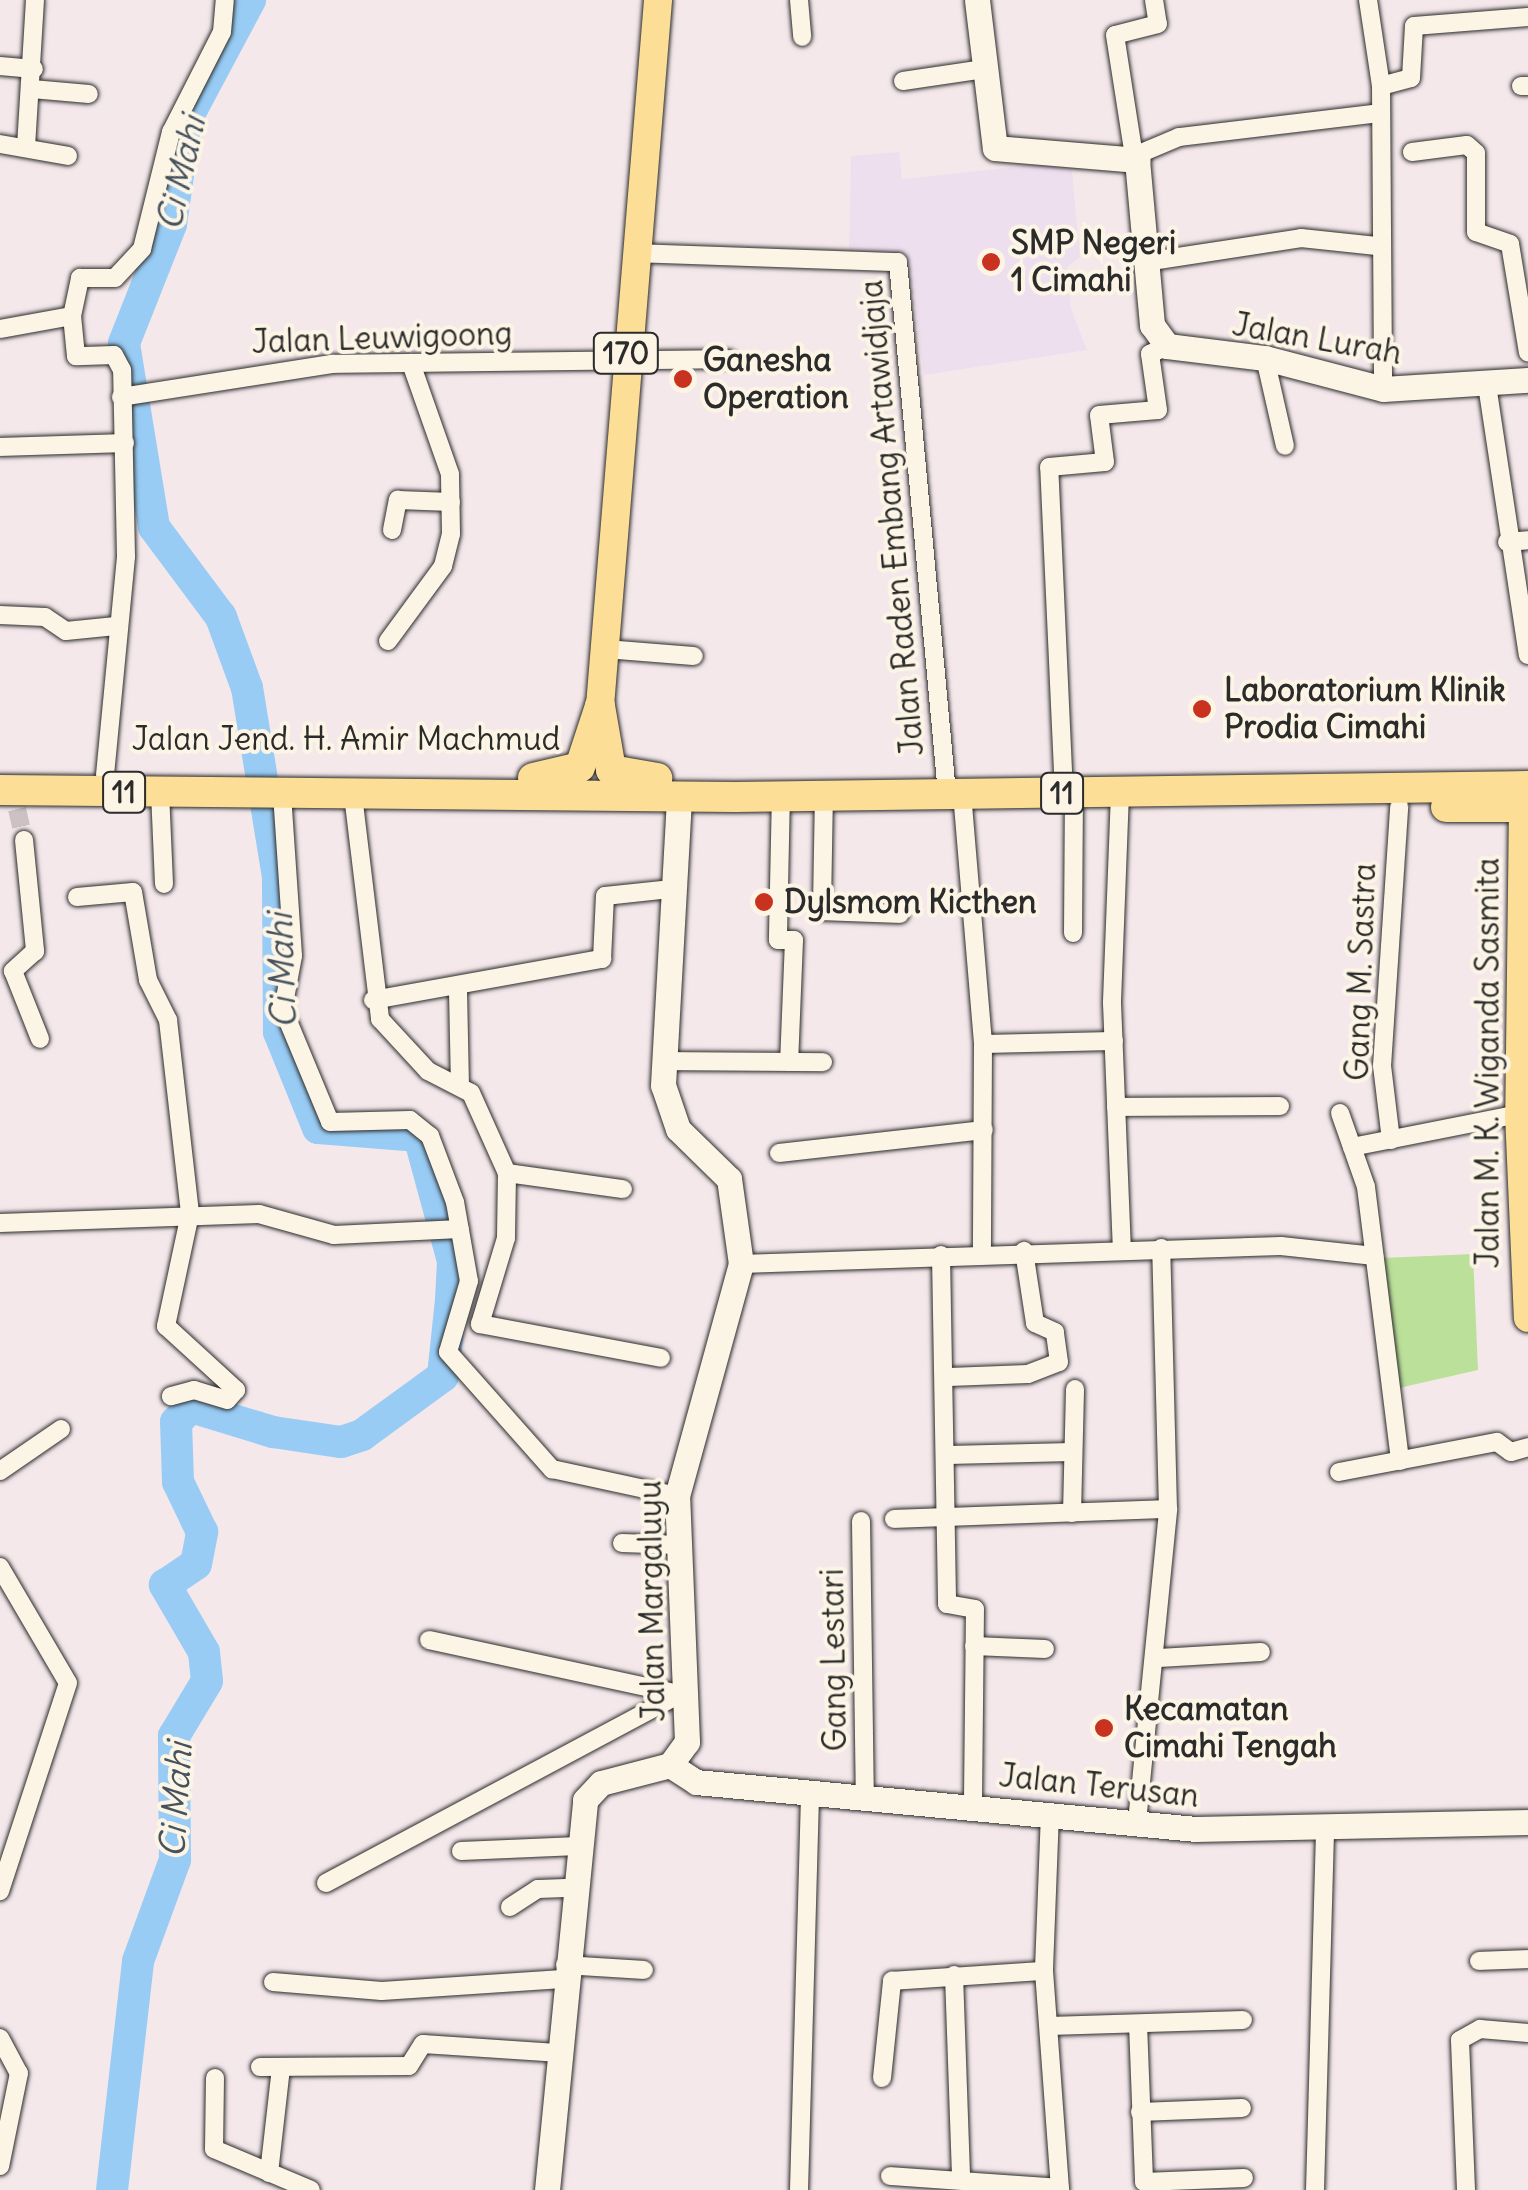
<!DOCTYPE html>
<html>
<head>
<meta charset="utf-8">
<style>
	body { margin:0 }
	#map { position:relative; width:1528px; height:2190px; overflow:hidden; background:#f4e8eb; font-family:Delius,sans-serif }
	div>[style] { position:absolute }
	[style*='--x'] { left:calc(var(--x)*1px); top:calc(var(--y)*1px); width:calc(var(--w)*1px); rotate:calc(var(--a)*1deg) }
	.built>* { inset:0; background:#eedfef }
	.green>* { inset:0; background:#bbe09a }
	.river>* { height:32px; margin:-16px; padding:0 16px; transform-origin:16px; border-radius:16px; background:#98ccf5 }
	.street-tunnel>* { height:18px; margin-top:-9px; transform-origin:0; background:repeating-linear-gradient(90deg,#ccc2c5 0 18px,transparent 0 27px) }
	.roads { filter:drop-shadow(0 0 2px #2b2b2b) drop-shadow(0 0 2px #2b2b2b) }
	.street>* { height:18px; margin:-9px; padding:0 9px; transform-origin:9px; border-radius:9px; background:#fcf5e5 }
	.secondary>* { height:25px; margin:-12.5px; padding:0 12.5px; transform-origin:12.5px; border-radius:12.5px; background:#fcf5e5 }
	.primary>* { height:28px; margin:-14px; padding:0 14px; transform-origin:14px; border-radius:14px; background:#fcde96 }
	.highway>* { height:30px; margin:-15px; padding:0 15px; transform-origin:15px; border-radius:15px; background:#fcde96 }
	.dots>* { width:28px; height:28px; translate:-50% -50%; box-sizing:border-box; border:5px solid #fcf5e5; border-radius:50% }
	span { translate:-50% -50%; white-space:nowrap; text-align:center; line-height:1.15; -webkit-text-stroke:8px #fcf5e5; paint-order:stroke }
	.shield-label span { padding:2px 8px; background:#fcf5e5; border:2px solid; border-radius:8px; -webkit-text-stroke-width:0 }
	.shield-label { font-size:30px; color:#2b2b2b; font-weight:700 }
	.poi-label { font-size:32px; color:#2b2b2b; font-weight:700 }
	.left { translate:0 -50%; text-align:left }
	.street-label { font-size:32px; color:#2b2b2b }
	.water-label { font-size:35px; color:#46535e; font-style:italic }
</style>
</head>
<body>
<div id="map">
	<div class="built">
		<i style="clip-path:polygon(899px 152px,902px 179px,1071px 161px,1080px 257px,1067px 267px,1071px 309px,1087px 350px,924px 375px,907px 251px,849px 258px,851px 156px)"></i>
	</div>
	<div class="green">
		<i style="clip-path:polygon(1473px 1254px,1478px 1370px,1390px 1390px,1382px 1258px)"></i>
	</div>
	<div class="river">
		<i style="--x:112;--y:2190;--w:230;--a:-83.5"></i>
		<i style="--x:138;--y:1961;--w:108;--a:-69.9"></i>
		<i style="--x:175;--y:1860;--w:124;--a:-90.5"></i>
		<i style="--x:174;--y:1736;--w:64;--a:-59"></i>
		<i style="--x:207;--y:1681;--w:29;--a:-96"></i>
		<i style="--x:204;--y:1652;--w:78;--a:-120.2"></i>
		<i style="--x:165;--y:1585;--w:37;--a:-34"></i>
		<i style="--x:196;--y:1564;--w:33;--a:-79"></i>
		<i style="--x:202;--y:1532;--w:55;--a:-115.6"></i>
		<i style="--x:178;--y:1482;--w:60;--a:-91.9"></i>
		<i style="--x:176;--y:1422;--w:21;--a:-45"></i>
		<i style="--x:191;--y:1407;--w:86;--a:17"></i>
		<i style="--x:273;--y:1432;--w:69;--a:8.4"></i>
		<i style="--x:341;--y:1442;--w:22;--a:-18"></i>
		<i style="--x:362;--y:1435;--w:100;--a:-36.1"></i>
		<i style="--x:443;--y:1376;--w:76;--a:-84"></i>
		<i style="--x:451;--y:1300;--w:39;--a:-87"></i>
		<i style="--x:453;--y:1261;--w:130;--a:-105.2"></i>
		<i style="--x:419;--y:1136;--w:101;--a:-175.5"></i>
		<i style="--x:318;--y:1128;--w:104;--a:-112.1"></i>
		<i style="--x:279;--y:1032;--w:155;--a:-90.4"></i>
		<i style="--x:278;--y:877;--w:192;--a:-99.3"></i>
		<i style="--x:247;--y:688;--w:76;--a:-110.1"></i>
		<i style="--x:221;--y:617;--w:112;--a:-126.7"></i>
		<i style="--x:154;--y:527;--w:186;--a:-99.3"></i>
		<i style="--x:124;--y:343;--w:128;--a:-68.4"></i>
		<i style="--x:171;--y:224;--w:105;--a:-81.8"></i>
		<i style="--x:186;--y:120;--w:136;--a:-61.9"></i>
	</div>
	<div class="street-tunnel">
		<i style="--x:17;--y:809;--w:32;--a:77"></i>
	</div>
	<div class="roads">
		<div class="street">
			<i style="--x:799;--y:0;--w:37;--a:85"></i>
			<i style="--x:1154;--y:0;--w:24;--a:81"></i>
			<i style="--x:1158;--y:24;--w:44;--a:165.7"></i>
			<i style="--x:1115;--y:35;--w:122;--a:81.1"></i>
			<i style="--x:1134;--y:156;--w:49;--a:-22.9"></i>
			<i style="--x:1179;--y:137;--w:203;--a:-6.8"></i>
			<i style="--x:1368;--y:0;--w:87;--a:81.4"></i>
			<i style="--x:1381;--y:86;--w:303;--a:89.6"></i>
			<i style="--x:0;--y:66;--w:34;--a:5"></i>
			<i style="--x:903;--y:81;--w:82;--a:-8.4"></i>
			<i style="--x:1381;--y:86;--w:31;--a:-15"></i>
			<i style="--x:1411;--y:78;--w:52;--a:-86.7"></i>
			<i style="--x:1414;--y:26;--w:114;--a:-4.5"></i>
			<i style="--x:1521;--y:86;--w:7;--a:0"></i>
			<i style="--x:32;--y:89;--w:57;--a:5"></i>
			<i style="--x:0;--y:144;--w:69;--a:10"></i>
			<i style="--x:26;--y:147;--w:147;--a:-86.5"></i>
			<i style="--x:1412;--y:152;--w:55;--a:-7.3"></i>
			<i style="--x:1467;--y:145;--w:12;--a:42"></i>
			<i style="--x:1476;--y:153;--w:79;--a:90"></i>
			<i style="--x:1476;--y:232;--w:36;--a:19"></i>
			<i style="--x:1510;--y:244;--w:110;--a:80.6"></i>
			<i style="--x:635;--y:253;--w:263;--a:2"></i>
			<i style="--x:898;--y:262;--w:533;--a:84.73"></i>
			<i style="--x:1145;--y:262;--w:158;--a:-8.7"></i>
			<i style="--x:1301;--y:238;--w:76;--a:6"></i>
			<i style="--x:0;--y:329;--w:73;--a:-10.2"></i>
			<i style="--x:1265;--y:358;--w:90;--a:77.2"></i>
			<i style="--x:1487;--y:385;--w:273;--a:81.4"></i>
			<i style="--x:121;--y:397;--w:214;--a:-8.9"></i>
			<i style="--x:332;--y:364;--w:397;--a:-0.7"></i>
			<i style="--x:0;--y:447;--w:125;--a:-1.8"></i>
			<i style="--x:392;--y:530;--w:31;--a:-79"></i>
			<i style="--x:398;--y:500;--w:53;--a:2.2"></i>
			<i style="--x:1507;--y:542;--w:21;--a:-5"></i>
			<i style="--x:0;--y:615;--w:45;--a:2.5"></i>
			<i style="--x:45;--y:617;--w:25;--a:34"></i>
			<i style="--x:66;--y:631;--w:50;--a:-5.7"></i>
			<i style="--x:388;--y:641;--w:93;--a:-53.7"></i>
			<i style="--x:443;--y:566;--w:33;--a:-76"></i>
			<i style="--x:451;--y:534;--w:60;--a:-91"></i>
			<i style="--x:450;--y:474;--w:118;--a:-109.4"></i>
			<i style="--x:605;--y:649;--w:89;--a:4.5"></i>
			<i style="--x:105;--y:775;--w:220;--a:-84.5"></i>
			<i style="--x:126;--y:556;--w:186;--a:-91.2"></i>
			<i style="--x:122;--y:370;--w:17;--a:-118"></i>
			<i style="--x:114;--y:355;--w:38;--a:178"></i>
			<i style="--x:76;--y:356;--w:40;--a:-95.7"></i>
			<i style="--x:72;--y:316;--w:39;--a:-78"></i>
			<i style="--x:80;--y:278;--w:35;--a:0"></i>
			<i style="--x:115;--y:278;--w:40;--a:-47"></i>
			<i style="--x:142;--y:249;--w:121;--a:-76.1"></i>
			<i style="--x:171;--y:132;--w:112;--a:-63"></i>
			<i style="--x:222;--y:32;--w:32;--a:-85"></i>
			<i style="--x:160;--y:792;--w:92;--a:87.5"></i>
			<i style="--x:781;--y:792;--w:148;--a:91.2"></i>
			<i style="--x:778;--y:940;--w:16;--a:0"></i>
			<i style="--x:794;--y:940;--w:122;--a:92.3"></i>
			<i style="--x:824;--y:792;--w:119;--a:91"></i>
			<i style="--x:822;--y:911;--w:78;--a:2.2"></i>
			<i style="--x:962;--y:793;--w:252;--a:85.2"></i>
			<i style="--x:983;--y:1044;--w:209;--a:90.3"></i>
			<i style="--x:1064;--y:793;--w:326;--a:-92.6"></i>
			<i style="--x:1049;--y:467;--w:56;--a:-5.1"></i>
			<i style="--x:1105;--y:462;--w:47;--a:-97.3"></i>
			<i style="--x:1099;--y:415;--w:59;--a:-4.8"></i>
			<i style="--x:1158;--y:410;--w:57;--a:-98.1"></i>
			<i style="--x:1150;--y:354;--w:19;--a:-25"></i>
			<i style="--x:1120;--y:793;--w:210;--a:92.2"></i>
			<i style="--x:1112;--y:1003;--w:248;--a:87.7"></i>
			<i style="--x:282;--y:794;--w:162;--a:86.1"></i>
			<i style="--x:293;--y:956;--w:54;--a:100.7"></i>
			<i style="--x:283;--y:1009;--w:122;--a:67.4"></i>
			<i style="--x:330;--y:1122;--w:80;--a:-1.4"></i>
			<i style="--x:410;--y:1120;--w:26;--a:39"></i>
			<i style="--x:430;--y:1136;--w:71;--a:69.3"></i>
			<i style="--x:455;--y:1202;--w:80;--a:80"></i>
			<i style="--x:469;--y:1281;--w:74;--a:106.5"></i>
			<i style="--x:448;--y:1352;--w:157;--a:48.4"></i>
			<i style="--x:552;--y:1469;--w:128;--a:12.2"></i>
			<i style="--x:353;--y:795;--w:226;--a:83.1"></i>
			<i style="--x:380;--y:1019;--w:71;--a:47.3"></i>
			<i style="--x:428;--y:1071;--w:48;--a:27.1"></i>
			<i style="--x:471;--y:1093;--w:88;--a:65.8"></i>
			<i style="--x:507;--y:1173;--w:65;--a:90.9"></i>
			<i style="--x:506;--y:1238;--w:90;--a:106.8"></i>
			<i style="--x:480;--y:1324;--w:184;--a:10.6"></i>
			<i style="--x:24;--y:840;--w:112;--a:84.3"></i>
			<i style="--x:35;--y:951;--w:30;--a:138"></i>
			<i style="--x:13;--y:971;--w:73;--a:68.3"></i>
			<i style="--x:77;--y:897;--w:56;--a:-5.1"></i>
			<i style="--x:133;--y:892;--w:89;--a:80.3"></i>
			<i style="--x:148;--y:980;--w:45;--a:63.4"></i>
			<i style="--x:168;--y:1020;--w:195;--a:83.5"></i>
			<i style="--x:190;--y:1214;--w:115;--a:102.1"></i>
			<i style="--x:166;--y:1326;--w:95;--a:42.4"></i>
			<i style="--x:236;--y:1390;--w:13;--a:132"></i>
			<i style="--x:227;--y:1400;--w:34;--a:-163"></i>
			<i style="--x:194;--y:1390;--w:24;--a:165"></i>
			<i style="--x:1073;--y:933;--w:140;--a:-89.6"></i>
			<i style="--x:458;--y:991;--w:94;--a:88.8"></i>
			<i style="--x:373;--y:1000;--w:233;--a:-10.2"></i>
			<i style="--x:602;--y:959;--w:63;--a:-87.3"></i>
			<i style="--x:605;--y:896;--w:65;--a:-6.1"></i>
			<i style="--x:983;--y:1044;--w:131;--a:-1.3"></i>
			<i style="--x:664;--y:1061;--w:159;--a:0.4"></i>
			<i style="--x:1116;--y:1107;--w:164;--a:-0.3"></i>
			<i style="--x:1340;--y:1113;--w:78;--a:70.6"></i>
			<i style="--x:1366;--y:1187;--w:276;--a:82.9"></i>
			<i style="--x:1391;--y:1140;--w:75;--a:-96.9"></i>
			<i style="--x:1382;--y:1066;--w:260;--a:-86.2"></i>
			<i style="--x:1352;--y:1147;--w:170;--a:-11.2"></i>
			<i style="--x:779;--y:1153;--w:206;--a:-6.4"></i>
			<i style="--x:507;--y:1173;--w:117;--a:7.9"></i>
			<i style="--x:0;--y:1223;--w:259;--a:-2"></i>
			<i style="--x:259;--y:1214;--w:78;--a:15.6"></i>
			<i style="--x:334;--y:1235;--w:126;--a:-2.7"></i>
			<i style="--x:941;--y:1255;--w:349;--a:89"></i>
			<i style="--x:947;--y:1604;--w:28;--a:10"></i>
			<i style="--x:975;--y:1609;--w:196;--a:90.6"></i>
			<i style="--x:741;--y:1264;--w:540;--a:-1.91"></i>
			<i style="--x:1281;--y:1246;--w:94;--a:6.1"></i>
			<i style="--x:949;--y:1377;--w:79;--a:-2.2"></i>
			<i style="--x:1028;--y:1374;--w:33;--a:-21"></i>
			<i style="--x:1059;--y:1362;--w:30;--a:-98"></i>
			<i style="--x:1055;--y:1332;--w:22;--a:-156"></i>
			<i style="--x:1035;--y:1323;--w:73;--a:-98.7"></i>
			<i style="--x:947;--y:1455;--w:126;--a:-1.4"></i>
			<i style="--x:0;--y:1471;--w:74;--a:-34.5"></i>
			<i style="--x:1339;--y:1472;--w:161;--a:-10.8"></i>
			<i style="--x:1497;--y:1442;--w:17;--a:36"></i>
			<i style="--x:1511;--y:1452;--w:18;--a:-16"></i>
			<i style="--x:1072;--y:1513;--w:124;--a:-88.6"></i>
			<i style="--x:894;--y:1519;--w:274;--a:-2.1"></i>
			<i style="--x:861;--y:1521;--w:277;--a:89.2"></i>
			<i style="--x:622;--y:1543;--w:56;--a:2"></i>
			<i style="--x:0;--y:1567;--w:134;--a:59.6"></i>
			<i style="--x:68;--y:1683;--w:219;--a:108.1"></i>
			<i style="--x:429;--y:1640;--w:247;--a:12.2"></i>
			<i style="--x:974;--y:1646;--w:71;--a:2.4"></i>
			<i style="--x:1159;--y:1658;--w:102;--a:-3.4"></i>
			<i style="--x:1050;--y:1813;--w:158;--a:92.2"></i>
			<i style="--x:1044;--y:1971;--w:220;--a:85.8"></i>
			<i style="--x:1137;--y:1822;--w:315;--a:-84.3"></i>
			<i style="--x:1168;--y:1509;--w:261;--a:-91.5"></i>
			<i style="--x:461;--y:1851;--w:117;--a:-2.4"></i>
			<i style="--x:326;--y:1883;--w:409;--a:-28.1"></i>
			<i style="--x:510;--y:1907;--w:33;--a:-33"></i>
			<i style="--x:538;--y:1889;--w:34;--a:-2"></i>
			<i style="--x:1479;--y:1961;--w:49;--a:-2.3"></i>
			<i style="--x:565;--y:1965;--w:79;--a:3.6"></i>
			<i style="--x:954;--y:1975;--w:205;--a:88"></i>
			<i style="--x:273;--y:1982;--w:109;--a:4.7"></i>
			<i style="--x:382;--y:1991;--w:181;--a:-3.8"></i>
			<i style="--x:1138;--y:2024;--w:158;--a:87.8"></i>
			<i style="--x:1144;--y:2182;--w:100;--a:-2.3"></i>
			<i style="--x:1050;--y:2026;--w:193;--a:-1.8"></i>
			<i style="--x:0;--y:2038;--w:40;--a:62"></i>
			<i style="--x:19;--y:2073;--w:95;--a:101.5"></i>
			<i style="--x:260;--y:2067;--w:149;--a:-0.4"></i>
			<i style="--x:409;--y:2066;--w:26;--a:-58"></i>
			<i style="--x:423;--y:2044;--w:134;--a:3.8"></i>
			<i style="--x:215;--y:2078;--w:71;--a:90.8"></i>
			<i style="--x:214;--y:2149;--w:105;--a:22.9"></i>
			<i style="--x:882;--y:2078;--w:98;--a:-84.1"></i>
			<i style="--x:892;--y:1981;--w:152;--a:-3.8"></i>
			<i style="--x:1140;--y:2112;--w:102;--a:-2.2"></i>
			<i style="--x:269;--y:2173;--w:106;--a:-83.5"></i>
			<i style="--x:890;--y:2176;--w:170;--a:4"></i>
			<i style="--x:799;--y:2190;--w:396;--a:-88.4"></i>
			<i style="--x:1315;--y:2190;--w:358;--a:-88.4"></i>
			<i style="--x:1466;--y:2190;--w:150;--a:-92.3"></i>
			<i style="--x:1460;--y:2040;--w:23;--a:-29"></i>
			<i style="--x:1480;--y:2029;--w:48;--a:4.8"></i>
		</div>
		<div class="secondary">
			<i style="--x:977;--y:0;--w:149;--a:83.1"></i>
			<i style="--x:995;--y:148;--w:143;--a:4.8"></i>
			<i style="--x:1137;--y:160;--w:166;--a:84.8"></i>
			<i style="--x:1152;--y:325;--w:26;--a:54"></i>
			<i style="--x:1167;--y:346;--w:99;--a:7"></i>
			<i style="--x:1265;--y:358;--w:122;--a:14.7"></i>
			<i style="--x:1383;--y:389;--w:145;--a:-3.6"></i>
			<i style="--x:670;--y:1765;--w:31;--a:33"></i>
			<i style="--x:696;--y:1782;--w:502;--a:5.37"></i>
			<i style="--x:1196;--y:1829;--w:332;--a:-1.2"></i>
			<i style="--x:547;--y:2190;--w:392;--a:-84.4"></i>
			<i style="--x:585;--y:1800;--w:23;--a:-47"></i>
			<i style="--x:601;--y:1783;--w:71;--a:-14.6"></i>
			<i style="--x:670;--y:1765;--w:29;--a:-54"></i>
			<i style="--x:687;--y:1742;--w:246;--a:-92.3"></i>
			<i style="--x:677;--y:1496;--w:241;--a:-74.6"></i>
			<i style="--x:741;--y:1264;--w:86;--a:-98"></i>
			<i style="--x:729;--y:1179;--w:71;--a:-135.6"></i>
			<i style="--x:678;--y:1129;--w:46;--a:-108.8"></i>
			<i style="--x:663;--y:1085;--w:288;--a:-86.8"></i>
		</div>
		<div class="primary">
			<i style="--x:600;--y:706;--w:708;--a:-85.3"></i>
			<i style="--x:1523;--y:807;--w:307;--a:90.7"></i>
			<i style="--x:1519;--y:1114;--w:204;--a:87.5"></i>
		</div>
		<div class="highway">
			<i style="--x:600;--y:706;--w:65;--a:80.2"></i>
			<i style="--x:611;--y:770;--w:47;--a:9.9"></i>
			<i style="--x:533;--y:778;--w:48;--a:-13.2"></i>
			<i style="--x:580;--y:767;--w:64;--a:-71.8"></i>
			<i style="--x:0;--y:790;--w:735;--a:0.55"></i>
			<i style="--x:735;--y:797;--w:793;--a:-0.79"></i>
			<i style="--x:1446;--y:807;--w:82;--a:0"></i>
		</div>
	</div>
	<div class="dots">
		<i style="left:991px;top:262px;background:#c8321e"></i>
		<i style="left:683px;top:379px;background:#c8321e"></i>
		<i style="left:1202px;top:709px;background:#c8321e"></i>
		<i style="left:764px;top:902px;background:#c8321e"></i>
		<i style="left:1104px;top:1728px;background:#c8321e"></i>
	</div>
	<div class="shield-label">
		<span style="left:626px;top:353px">170</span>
		<span style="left:124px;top:792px">11</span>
		<span style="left:1062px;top:793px">11</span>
	</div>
	<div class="poi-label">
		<span class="left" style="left:1011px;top:262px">SMP Negeri<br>1 Cimahi</span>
		<span class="left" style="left:703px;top:379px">Ganesha<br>Operation</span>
		<span class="left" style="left:1224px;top:709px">Laboratorium Klinik<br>Prodia Cimahi</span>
		<span class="left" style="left:784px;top:902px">Dylsmom Kicthen</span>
		<span class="left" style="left:1124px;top:1728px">Kecamatan<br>Cimahi Tengah</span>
	</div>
	<div class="street-label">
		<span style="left:382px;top:338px;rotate:-2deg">Jalan Leuwigoong</span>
		<span style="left:1317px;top:339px;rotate:10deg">Jalan Lurah</span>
		<span style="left:892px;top:518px;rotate:-95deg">Jalan Raden Embang Artawidjaja</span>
		<span style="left:346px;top:739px">Jalan Jend. H. Amir Machmud</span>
		<span style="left:1361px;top:972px;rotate:-88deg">Gang M. Sastra</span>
		<span style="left:1488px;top:1063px;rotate:-90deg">Jalan M. K. Wiganda Sasmita</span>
		<span style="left:652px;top:1601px;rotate:-91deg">Jalan Margaluyu</span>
		<span style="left:834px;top:1660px;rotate:-91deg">Gang Lestari</span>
		<span style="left:1099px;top:1786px;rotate:6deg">Jalan Terusan</span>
	</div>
	<div class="water-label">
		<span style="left:180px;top:173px;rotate:-77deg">Ci Mahi</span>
		<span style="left:281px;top:971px;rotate:-92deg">Ci Mahi</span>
		<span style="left:175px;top:1800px;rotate:-86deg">Ci Mahi</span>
	</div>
</div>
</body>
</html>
